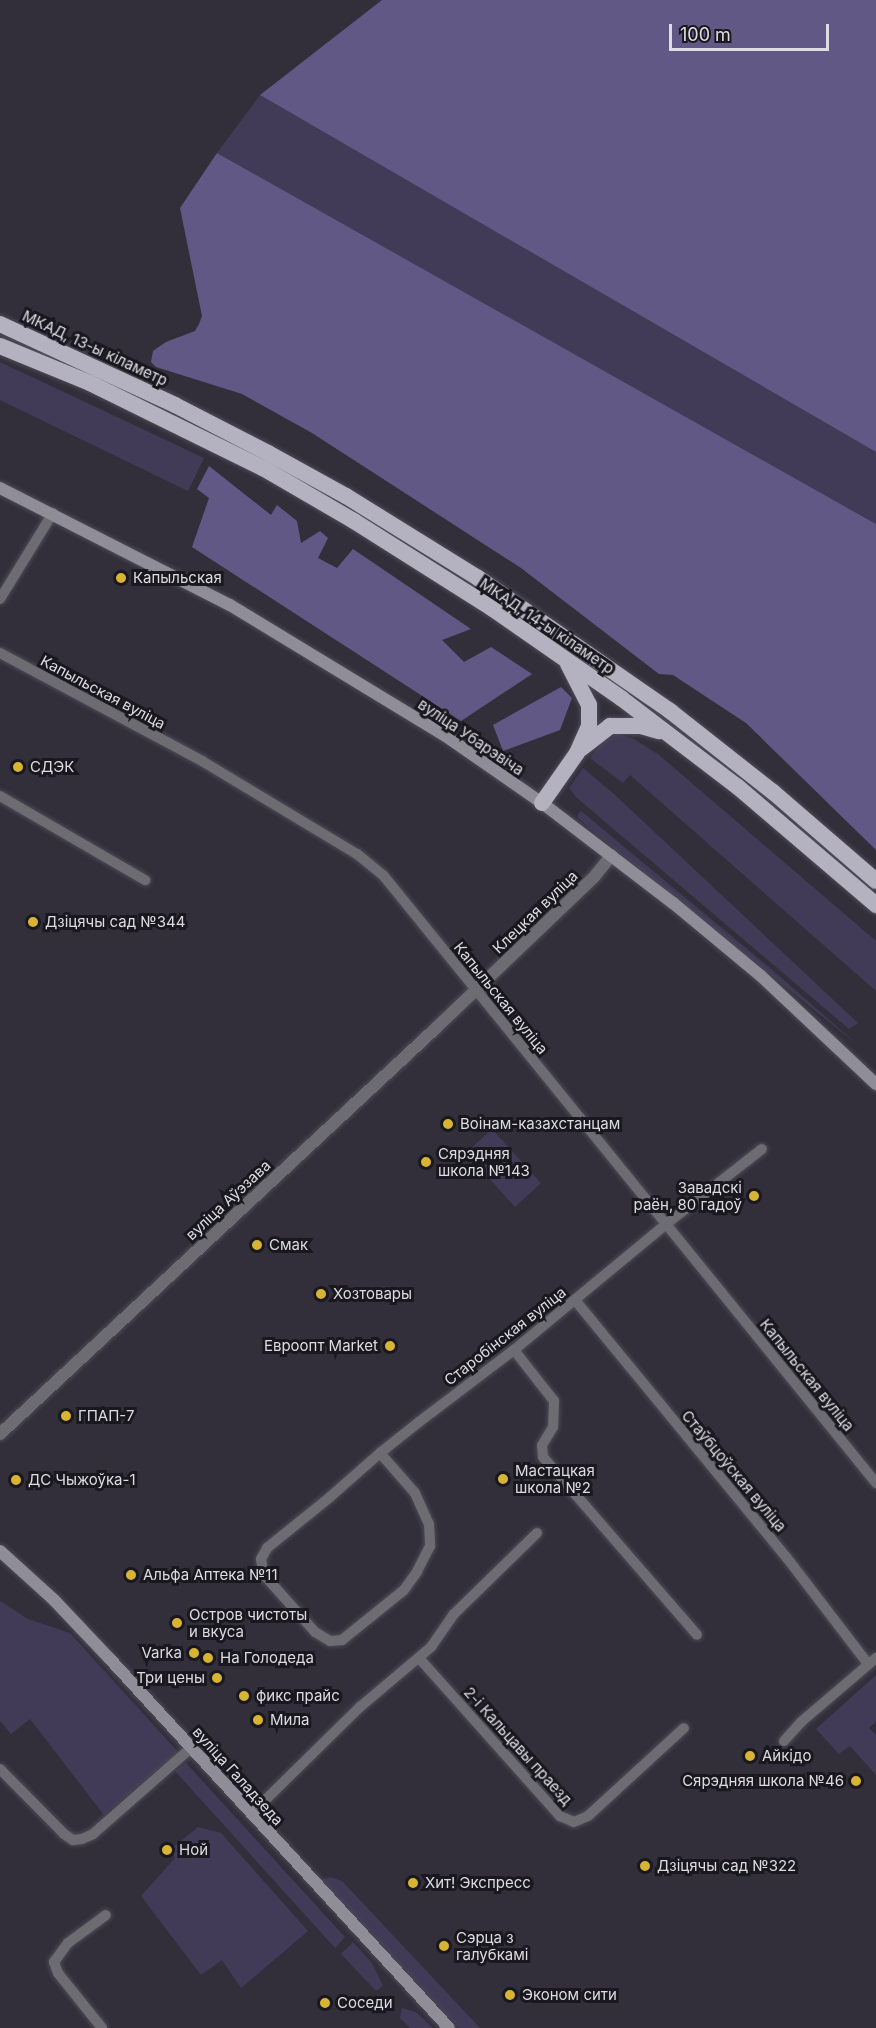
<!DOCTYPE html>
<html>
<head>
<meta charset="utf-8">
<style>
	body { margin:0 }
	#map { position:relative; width:876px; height:2028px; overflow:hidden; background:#322f3b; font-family:Inter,sans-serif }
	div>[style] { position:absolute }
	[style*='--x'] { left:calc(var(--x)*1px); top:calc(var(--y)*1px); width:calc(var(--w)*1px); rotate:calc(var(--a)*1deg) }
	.green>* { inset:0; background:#413b58 }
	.forest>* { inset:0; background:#625886 }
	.roads { filter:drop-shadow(0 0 2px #4d4b56) drop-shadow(0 0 2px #4d4b56) }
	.minor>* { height:10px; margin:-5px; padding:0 5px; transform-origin:5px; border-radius:5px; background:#6d6c72 }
	.tertiary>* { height:12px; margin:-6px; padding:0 6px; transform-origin:6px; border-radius:6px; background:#6d6c72 }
	.secondary>* { height:12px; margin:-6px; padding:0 6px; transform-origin:6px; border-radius:6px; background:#8f8d97 }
	.trunk>* { height:16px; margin:-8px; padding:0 8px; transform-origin:8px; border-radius:8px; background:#b4b2c0 }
	.dots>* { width:16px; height:16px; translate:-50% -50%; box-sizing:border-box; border:3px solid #19181e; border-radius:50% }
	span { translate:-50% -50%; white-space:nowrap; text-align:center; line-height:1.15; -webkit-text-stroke:6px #19181e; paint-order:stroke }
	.street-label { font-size:15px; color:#dddce3 }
	.poi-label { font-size:15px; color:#dddce3 }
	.left { translate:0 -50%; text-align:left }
	.right { translate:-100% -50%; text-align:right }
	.scale { position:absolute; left:669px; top:24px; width:160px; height:27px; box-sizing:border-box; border:3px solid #dddce3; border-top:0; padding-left:8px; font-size:18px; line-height:21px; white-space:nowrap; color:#dddce3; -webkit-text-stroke:4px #19181e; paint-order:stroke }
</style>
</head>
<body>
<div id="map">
	<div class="green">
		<i style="clip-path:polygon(260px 95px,876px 452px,876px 524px,217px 153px)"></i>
		<i style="clip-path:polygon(0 362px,204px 458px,188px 491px,0 400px)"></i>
		<i style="clip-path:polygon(618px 734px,634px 739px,659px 755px,876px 941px,876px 991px,630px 775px,623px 783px,590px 758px,602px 742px)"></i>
		<i style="clip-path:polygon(583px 768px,614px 794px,858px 1023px,849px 1029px,577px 798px,569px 788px)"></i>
		<i style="clip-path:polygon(581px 811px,776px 973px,860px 1047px,594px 832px,578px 818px,578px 814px)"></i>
		<i style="clip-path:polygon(492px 1129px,541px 1183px,515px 1207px,466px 1153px)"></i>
		<i style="clip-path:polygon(0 1601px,28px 1619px,70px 1633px,178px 1752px,104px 1815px,30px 1719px,11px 1734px,0 1721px)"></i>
		<i style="clip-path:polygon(876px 1675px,876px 1721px,869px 1728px,876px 1735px,876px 1775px,850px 1746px,839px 1754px,816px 1729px)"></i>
		<i style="clip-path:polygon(186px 1763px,345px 1937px,335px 1948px,175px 1771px)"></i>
		<i style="clip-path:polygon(198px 1827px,221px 1833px,308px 1931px,241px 1988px,222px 1960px,201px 1975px,141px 1896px,175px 1858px,171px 1849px)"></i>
		<i style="clip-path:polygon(330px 1877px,342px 1881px,480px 2028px,459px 2028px,322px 1880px)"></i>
		<i style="clip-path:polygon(353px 1942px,372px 1963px,383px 1986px,376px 1991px,341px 1954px)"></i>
		<i style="clip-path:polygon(402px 2008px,416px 2012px,433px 2028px,410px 2028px,400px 2018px)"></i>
	</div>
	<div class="forest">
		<i style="clip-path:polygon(382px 0,876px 0,876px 452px,260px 95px)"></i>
		<i style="clip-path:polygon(217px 153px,876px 524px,876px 850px,746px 723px,673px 675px,659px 674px,521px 568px,312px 433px,242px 394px,156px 367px,151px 362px,153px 351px,166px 342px,195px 331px,199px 324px,202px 316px,180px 208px)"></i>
		<i style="clip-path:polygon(209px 466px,271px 515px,277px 505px,297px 521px,301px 543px,320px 531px,328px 538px,318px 558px,337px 568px,353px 549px,471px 629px,442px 640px,464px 662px,491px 647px,532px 674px,461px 721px,192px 547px,209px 498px,197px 489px)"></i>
		<i style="clip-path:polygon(561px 687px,572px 698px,560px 730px,503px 751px,493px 725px)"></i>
	</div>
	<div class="roads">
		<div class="minor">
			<i style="--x:0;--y:599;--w:101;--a:-58.4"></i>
			<i style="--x:0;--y:653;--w:229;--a:28.1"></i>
			<i style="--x:202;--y:761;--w:181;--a:31"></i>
			<i style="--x:357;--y:854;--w:33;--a:39"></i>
			<i style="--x:383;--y:875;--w:783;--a:50.96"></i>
			<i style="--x:0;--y:796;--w:168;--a:30.1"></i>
			<i style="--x:575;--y:1300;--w:334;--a:50.6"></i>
			<i style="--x:787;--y:1558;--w:133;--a:52.6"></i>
			<i style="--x:514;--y:1350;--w:65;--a:51.9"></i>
			<i style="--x:554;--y:1401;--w:26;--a:92"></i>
			<i style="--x:553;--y:1427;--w:21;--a:121"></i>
			<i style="--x:542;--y:1445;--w:12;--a:85"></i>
			<i style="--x:543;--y:1457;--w:235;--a:49.1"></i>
			<i style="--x:380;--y:1453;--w:53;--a:48.8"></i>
			<i style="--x:415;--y:1493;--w:34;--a:66"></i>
			<i style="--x:429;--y:1524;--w:22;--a:87"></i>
			<i style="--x:430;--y:1546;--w:29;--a:117"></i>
			<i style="--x:417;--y:1572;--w:22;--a:126"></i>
			<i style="--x:404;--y:1590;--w:80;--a:141.1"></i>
			<i style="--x:342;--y:1640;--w:12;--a:175"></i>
			<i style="--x:330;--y:1641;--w:17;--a:-149"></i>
			<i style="--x:315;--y:1632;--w:76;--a:-131.8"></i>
			<i style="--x:264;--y:1575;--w:16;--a:-101"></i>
			<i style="--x:261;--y:1559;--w:13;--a:-61"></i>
			<i style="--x:267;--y:1548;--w:81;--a:-39"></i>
			<i style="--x:330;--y:1497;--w:67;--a:-41.3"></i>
			<i style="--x:380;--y:1453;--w:50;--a:-38.5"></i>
			<i style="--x:419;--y:1422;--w:119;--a:-37.2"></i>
			<i style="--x:514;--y:1350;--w:196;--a:-39.6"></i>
			<i style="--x:665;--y:1225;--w:123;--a:-38.1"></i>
			<i style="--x:419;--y:1658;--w:212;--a:48.3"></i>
			<i style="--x:560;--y:1816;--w:15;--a:23"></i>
			<i style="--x:574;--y:1822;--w:15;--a:-23"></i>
			<i style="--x:588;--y:1816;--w:130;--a:-42.5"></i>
			<i style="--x:784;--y:1741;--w:25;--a:-48"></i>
			<i style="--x:801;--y:1722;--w:99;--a:-40.5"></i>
			<i style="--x:0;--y:1769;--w:91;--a:45.4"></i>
			<i style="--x:64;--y:1834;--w:11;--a:34"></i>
			<i style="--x:73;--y:1840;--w:9;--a:-6"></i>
			<i style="--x:82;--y:1839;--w:12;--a:-24"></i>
			<i style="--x:93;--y:1834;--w:132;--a:-41.3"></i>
			<i style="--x:251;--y:1814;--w:153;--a:-44.5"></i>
			<i style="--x:360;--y:1707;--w:93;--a:-40.2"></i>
			<i style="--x:431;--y:1647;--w:40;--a:-55.1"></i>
			<i style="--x:454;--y:1614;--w:116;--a:-44.3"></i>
			<i style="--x:102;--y:2028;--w:70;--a:-128.7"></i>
			<i style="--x:58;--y:1973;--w:12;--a:-110"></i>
			<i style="--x:54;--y:1962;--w:24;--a:-54"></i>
			<i style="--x:68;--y:1943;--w:47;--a:-36.4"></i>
		</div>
		<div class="tertiary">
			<i style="--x:0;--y:1434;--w:597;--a:-42.96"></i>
			<i style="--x:437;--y:1027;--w:217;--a:-43.7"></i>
			<i style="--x:594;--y:877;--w:28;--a:-51"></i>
		</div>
		<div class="secondary">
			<i style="--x:0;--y:488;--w:258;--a:27"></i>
			<i style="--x:230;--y:605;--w:258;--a:31.3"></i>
			<i style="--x:450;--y:739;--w:112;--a:34.8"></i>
			<i style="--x:542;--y:803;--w:165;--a:37.4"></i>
			<i style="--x:673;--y:903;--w:114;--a:39.7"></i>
			<i style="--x:761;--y:976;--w:158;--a:43.2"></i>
			<i style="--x:0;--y:1551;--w:73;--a:42.2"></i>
			<i style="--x:54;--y:1600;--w:80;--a:46.5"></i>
			<i style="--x:109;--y:1658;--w:502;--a:47.42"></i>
		</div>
		<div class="trunk">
			<i style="--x:0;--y:324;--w:193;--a:24.8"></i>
			<i style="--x:175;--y:405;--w:105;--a:27.3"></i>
			<i style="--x:268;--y:453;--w:89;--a:28.9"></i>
			<i style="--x:346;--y:496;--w:155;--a:31.8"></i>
			<i style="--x:478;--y:578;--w:234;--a:34.7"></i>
			<i style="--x:670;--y:711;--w:131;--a:38.2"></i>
			<i style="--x:773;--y:792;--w:136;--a:40.8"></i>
			<i style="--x:0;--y:346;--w:97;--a:22.3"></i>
			<i style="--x:90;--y:383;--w:193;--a:26.2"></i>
			<i style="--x:263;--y:468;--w:105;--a:30.2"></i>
			<i style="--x:354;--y:521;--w:165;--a:32.3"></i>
			<i style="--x:493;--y:609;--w:156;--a:34.8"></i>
			<i style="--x:621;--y:698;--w:147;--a:37.3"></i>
			<i style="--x:738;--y:787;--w:182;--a:40.5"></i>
			<i style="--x:582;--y:748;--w:36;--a:-38"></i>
			<i style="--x:610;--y:726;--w:31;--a:0"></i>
			<i style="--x:641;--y:726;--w:19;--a:16"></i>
			<i style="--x:542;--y:803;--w:61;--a:-55"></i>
			<i style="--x:577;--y:753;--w:30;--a:-66"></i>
			<i style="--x:589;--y:726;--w:21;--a:-90"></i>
			<i style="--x:589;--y:705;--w:46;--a:-117.1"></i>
		</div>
	</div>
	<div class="dots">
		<i style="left:121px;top:578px;background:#d8b434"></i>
		<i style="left:18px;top:767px;background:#d8b434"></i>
		<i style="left:33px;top:922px;background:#d8b434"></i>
		<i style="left:448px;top:1124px;background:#d8b434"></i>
		<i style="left:426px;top:1162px;background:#d8b434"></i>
		<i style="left:754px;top:1196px;background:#d8b434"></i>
		<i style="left:257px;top:1245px;background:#d8b434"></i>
		<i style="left:321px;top:1294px;background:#d8b434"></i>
		<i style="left:390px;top:1346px;background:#d8b434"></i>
		<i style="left:66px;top:1416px;background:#d8b434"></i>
		<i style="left:503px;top:1479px;background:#d8b434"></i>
		<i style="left:16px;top:1480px;background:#d8b434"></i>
		<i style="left:131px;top:1575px;background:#d8b434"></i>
		<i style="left:177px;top:1623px;background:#d8b434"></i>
		<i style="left:194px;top:1653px;background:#d8b434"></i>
		<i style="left:208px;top:1658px;background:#d8b434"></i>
		<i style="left:217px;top:1678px;background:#d8b434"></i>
		<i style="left:244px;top:1696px;background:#d8b434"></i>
		<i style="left:258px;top:1720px;background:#d8b434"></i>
		<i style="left:750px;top:1756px;background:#d8b434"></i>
		<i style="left:856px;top:1781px;background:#d8b434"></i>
		<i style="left:167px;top:1850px;background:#d8b434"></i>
		<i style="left:645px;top:1866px;background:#d8b434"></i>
		<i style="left:413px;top:1883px;background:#d8b434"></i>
		<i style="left:444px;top:1946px;background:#d8b434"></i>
		<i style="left:510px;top:1995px;background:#d8b434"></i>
		<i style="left:325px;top:2003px;background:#d8b434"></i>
	</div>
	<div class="street-label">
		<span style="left:95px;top:348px;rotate:25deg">МКАД, 13-ы кіламетр</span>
		<span style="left:547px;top:626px;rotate:34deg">МКАД, 14-ы кіламетр</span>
		<span style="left:103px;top:692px;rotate:28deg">Капыльская вуліца</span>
		<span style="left:471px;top:737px;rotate:34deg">вуліца Убарэвіча</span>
		<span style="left:535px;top:912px;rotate:-44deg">Клецкая вуліца</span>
		<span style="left:501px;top:998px;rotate:51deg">Капыльская вуліца</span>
		<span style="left:228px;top:1200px;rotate:-43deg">вуліца Аўэзава</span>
		<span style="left:505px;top:1336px;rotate:-38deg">Старобінская вуліца</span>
		<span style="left:807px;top:1375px;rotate:51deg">Капыльская вуліца</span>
		<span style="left:734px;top:1471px;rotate:50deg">Стаўбцоўская вуліца</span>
		<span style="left:518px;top:1746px;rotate:48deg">2-і Кальцавы праезд</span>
		<span style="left:238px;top:1776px;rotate:48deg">вуліца Галадзеда</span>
	</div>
	<div class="poi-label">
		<span class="left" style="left:133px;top:578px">Капыльская</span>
		<span class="left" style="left:30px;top:767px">СДЭК</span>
		<span class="left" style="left:45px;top:922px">Дзіцячы сад №344</span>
		<span class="left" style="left:460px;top:1124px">Воінам-казахстанцам</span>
		<span class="left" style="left:438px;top:1162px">Сярэдняя<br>школа №143</span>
		<span class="right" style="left:742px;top:1196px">Завадскі<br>раён, 80 гадоў</span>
		<span class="left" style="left:269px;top:1245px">Смак</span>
		<span class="left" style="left:333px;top:1294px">Хозтовары</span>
		<span class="right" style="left:378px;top:1346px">Евроопт Market</span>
		<span class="left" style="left:78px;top:1416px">ГПАП-7</span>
		<span class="left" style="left:515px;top:1479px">Мастацкая<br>школа №2</span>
		<span class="left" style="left:28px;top:1480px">ДС Чыжоўка-1</span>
		<span class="left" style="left:143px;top:1575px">Альфа Аптека №11</span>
		<span class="left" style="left:189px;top:1623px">Остров чистоты<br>и вкуса</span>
		<span class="right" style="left:182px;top:1653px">Varka</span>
		<span class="left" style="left:220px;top:1658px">На Голодеда</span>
		<span class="right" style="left:205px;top:1678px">Три цены</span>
		<span class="left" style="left:256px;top:1696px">фикс прайс</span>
		<span class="left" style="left:270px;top:1720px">Мила</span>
		<span class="left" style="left:762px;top:1756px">Айкідо</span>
		<span class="right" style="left:844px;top:1781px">Сярэдняя школа №46</span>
		<span class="left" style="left:179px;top:1850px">Ной</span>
		<span class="left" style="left:657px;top:1866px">Дзіцячы сад №322</span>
		<span class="left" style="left:425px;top:1883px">Хит! Экспресс</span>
		<span class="left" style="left:456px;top:1946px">Сэрца з<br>галубкамі</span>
		<span class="left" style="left:522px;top:1995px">Эконом сити</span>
		<span class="left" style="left:337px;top:2003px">Соседи</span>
	</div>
	<div class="scale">100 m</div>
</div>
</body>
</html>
